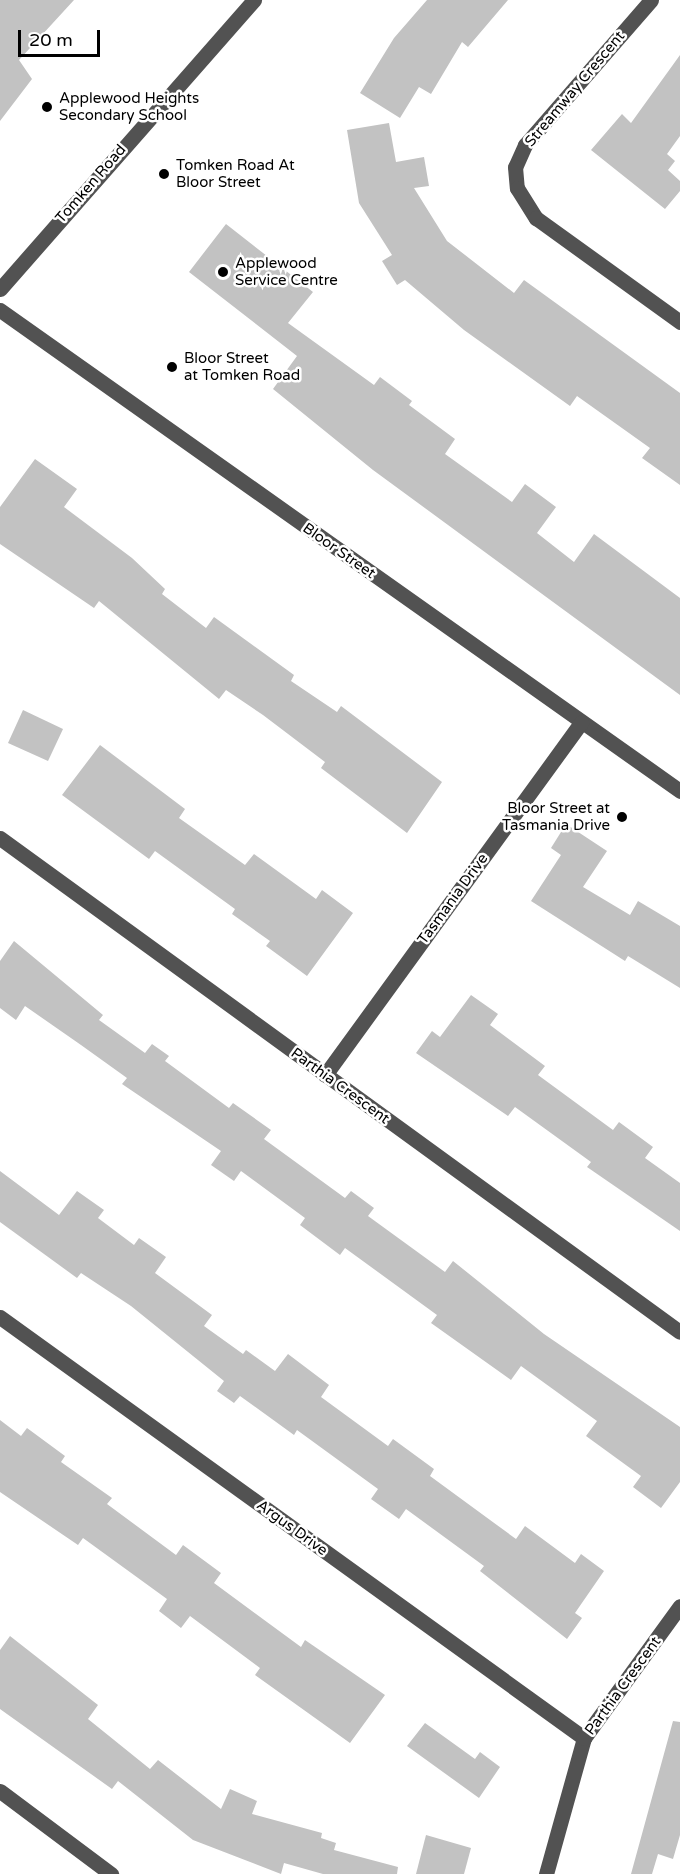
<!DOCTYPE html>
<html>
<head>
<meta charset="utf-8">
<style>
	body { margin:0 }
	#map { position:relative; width:680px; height:1874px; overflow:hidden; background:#fff; font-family:"Varela Round",sans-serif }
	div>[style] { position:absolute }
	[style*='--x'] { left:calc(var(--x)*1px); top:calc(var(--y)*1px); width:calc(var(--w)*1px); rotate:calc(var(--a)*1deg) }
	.building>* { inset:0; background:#c2c2c2 }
	.minor>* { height:15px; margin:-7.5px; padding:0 7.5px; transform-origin:7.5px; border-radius:7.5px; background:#525252 }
	.dots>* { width:16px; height:16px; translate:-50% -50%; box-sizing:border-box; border:3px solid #fff; border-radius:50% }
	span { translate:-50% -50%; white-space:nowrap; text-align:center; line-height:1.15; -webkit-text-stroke:5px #fff; paint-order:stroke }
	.street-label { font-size:15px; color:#000 }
	.poi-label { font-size:15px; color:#000 }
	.left { translate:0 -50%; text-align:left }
	.right { translate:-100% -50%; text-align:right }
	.scale { position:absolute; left:18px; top:30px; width:82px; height:27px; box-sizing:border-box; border:3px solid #000; border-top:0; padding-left:8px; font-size:18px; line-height:21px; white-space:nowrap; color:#000; -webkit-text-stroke:4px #fff; paint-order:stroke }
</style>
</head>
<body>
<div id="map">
	<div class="building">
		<i style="clip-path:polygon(0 0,74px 0,19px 60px,32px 79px,0 121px)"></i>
		<i style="clip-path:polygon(427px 0,508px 0,468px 47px,462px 42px,431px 94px,419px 87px,400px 118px,360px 93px,394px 38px)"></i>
		<i style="clip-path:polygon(680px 55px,680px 136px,667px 154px,675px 161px,668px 170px,680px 181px,680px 191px,665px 209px,591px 150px,622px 114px,631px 123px)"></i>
		<i style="clip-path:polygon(389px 123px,396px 162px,424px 157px,429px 186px,414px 188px,447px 241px,514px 293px,524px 280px,680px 393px,680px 485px,642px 458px,650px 448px,577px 396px,570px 406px,464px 330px,405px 280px,397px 285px,382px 261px,392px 255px,359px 203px,347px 130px)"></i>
		<i style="clip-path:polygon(226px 224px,313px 292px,288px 323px,374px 385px,380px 377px,412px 401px,409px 405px,455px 439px,445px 454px,512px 502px,525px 484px,556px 507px,537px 533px,574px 562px,594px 534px,680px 598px,680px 695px,373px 470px,273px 389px,297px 356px,189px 272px)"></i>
		<i style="clip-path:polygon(35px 459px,77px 489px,64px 507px,132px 558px,165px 589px,162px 594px,206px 628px,214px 617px,294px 675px,291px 681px,337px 712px,341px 706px,442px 782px,407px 833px,321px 768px,325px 762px,263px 715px,226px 690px,219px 699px,99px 601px,94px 608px,0 544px,0 507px)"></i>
		<i style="clip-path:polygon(23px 710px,63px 729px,48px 761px,8px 743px)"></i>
		<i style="clip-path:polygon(100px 745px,185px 809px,179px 818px,245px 865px,254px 854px,316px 899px,322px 890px,353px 913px,307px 976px,266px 946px,270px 941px,232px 914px,235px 909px,155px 851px,149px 859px,62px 795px)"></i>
		<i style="clip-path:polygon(566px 824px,607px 851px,583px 887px,630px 915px,638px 901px,680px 926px,680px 988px,628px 956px,625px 961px,531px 901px,561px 855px,551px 848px)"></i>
		<i style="clip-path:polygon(14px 941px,103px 1015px,99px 1020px,145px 1053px,152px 1044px,169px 1056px,165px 1061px,229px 1108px,233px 1103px,271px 1130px,264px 1139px,345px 1198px,351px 1191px,374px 1208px,368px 1216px,445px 1272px,453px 1261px,544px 1334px,680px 1427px,680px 1482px,661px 1508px,633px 1487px,641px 1476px,586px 1436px,597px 1421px,521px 1366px,511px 1380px,431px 1323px,437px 1315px,345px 1248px,340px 1255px,300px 1225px,305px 1218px,241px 1171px,234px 1181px,211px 1165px,221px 1151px,122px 1084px,127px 1078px,81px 1045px,25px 1006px,16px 1020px,0 1008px,0 961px)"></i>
		<i style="clip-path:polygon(471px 995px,498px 1014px,490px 1025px,545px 1066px,538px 1075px,613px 1130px,619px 1122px,653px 1147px,645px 1158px,680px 1183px,680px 1231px,587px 1167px,591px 1162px,515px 1107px,508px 1116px,416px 1053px,432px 1031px,440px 1037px)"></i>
		<i style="clip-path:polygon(0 1171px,59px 1215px,77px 1191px,104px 1210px,98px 1218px,134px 1245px,139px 1238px,166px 1257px,155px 1273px,212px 1315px,204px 1326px,243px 1354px,246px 1350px,275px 1371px,288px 1354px,329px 1385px,321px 1397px,388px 1446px,393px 1439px,434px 1469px,430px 1476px,516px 1539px,525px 1526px,575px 1563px,581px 1554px,604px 1571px,575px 1613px,582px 1618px,567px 1639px,480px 1571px,484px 1566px,406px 1509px,399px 1519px,371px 1499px,378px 1489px,297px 1430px,294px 1435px,240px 1396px,234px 1403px,217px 1391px,224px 1381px,131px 1306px,81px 1273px,77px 1278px,0 1222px)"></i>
		<i style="clip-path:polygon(0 1420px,21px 1436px,27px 1428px,65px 1456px,61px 1462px,112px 1498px,107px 1504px,176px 1555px,183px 1545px,221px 1573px,214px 1583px,301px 1647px,305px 1640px,385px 1695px,350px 1743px,255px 1675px,260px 1668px,190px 1616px,181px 1628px,159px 1611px,167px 1599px,83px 1538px,78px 1545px,0 1492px)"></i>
		<i style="clip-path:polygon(10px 1636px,98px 1705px,88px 1719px,150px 1769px,158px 1760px,221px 1809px,230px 1789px,257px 1801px,252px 1814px,322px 1833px,321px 1838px,336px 1843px,334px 1850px,398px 1867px,397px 1874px,323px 1874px,284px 1863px,281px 1874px,193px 1840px,118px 1781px,112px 1789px,0 1709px,0 1650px)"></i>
		<i style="clip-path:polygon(673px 1721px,680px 1722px,680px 1835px,673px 1859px,658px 1854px,652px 1874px,631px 1874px)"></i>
		<i style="clip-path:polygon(425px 1723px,475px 1759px,480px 1752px,500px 1767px,479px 1798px,407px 1746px)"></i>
		<i style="clip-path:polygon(426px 1835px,471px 1848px,464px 1874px,416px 1874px)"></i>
	</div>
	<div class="minor">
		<i style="--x:651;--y:0;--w:192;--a:131"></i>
		<i style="--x:525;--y:145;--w:24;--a:114"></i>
		<i style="--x:515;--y:167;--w:21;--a:85"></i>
		<i style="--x:517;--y:188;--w:36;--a:58"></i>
		<i style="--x:536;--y:218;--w:178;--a:35.8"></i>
		<i style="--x:0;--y:289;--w:385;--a:-48.7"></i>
		<i style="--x:0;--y:310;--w:833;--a:35.27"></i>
		<i style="--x:0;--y:838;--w:840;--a:36"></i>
		<i style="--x:325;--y:1075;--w:436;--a:-54"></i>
		<i style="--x:0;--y:1317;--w:720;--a:35.79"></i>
		<i style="--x:0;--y:1791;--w:139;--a:36.8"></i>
		<i style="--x:546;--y:1874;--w:141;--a:-74.4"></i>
		<i style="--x:584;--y:1738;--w:163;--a:-54"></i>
	</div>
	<div class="dots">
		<i style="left:47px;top:107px;background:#000"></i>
		<i style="left:164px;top:174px;background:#000"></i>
		<i style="left:223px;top:272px;background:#000"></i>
		<i style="left:172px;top:367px;background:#000"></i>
		<i style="left:622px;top:817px;background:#000"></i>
	</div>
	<div class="street-label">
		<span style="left:575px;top:89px;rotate:-50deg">Streamway Crescent</span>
		<span style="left:91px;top:184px;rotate:-49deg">Tomken Road</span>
		<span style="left:339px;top:551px;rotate:35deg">Bloor Street</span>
		<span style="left:453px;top:899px;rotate:-54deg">Tasmania Drive</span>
		<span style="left:340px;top:1086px;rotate:36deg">Parthia Crescent</span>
		<span style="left:292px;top:1528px;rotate:36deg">Argus Drive</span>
		<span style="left:623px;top:1686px;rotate:-54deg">Parthia Crescent</span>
	</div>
	<div class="poi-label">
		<span class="left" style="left:59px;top:107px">Applewood Heights<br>Secondary School</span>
		<span class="left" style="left:176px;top:174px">Tomken Road At<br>Bloor Street</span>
		<span class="left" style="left:235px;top:272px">Applewood<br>Service Centre</span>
		<span class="left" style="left:184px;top:367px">Bloor Street<br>at Tomken Road</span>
		<span class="right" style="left:610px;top:817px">Bloor Street at<br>Tasmania Drive</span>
	</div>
	<div class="scale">20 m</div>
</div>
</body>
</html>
